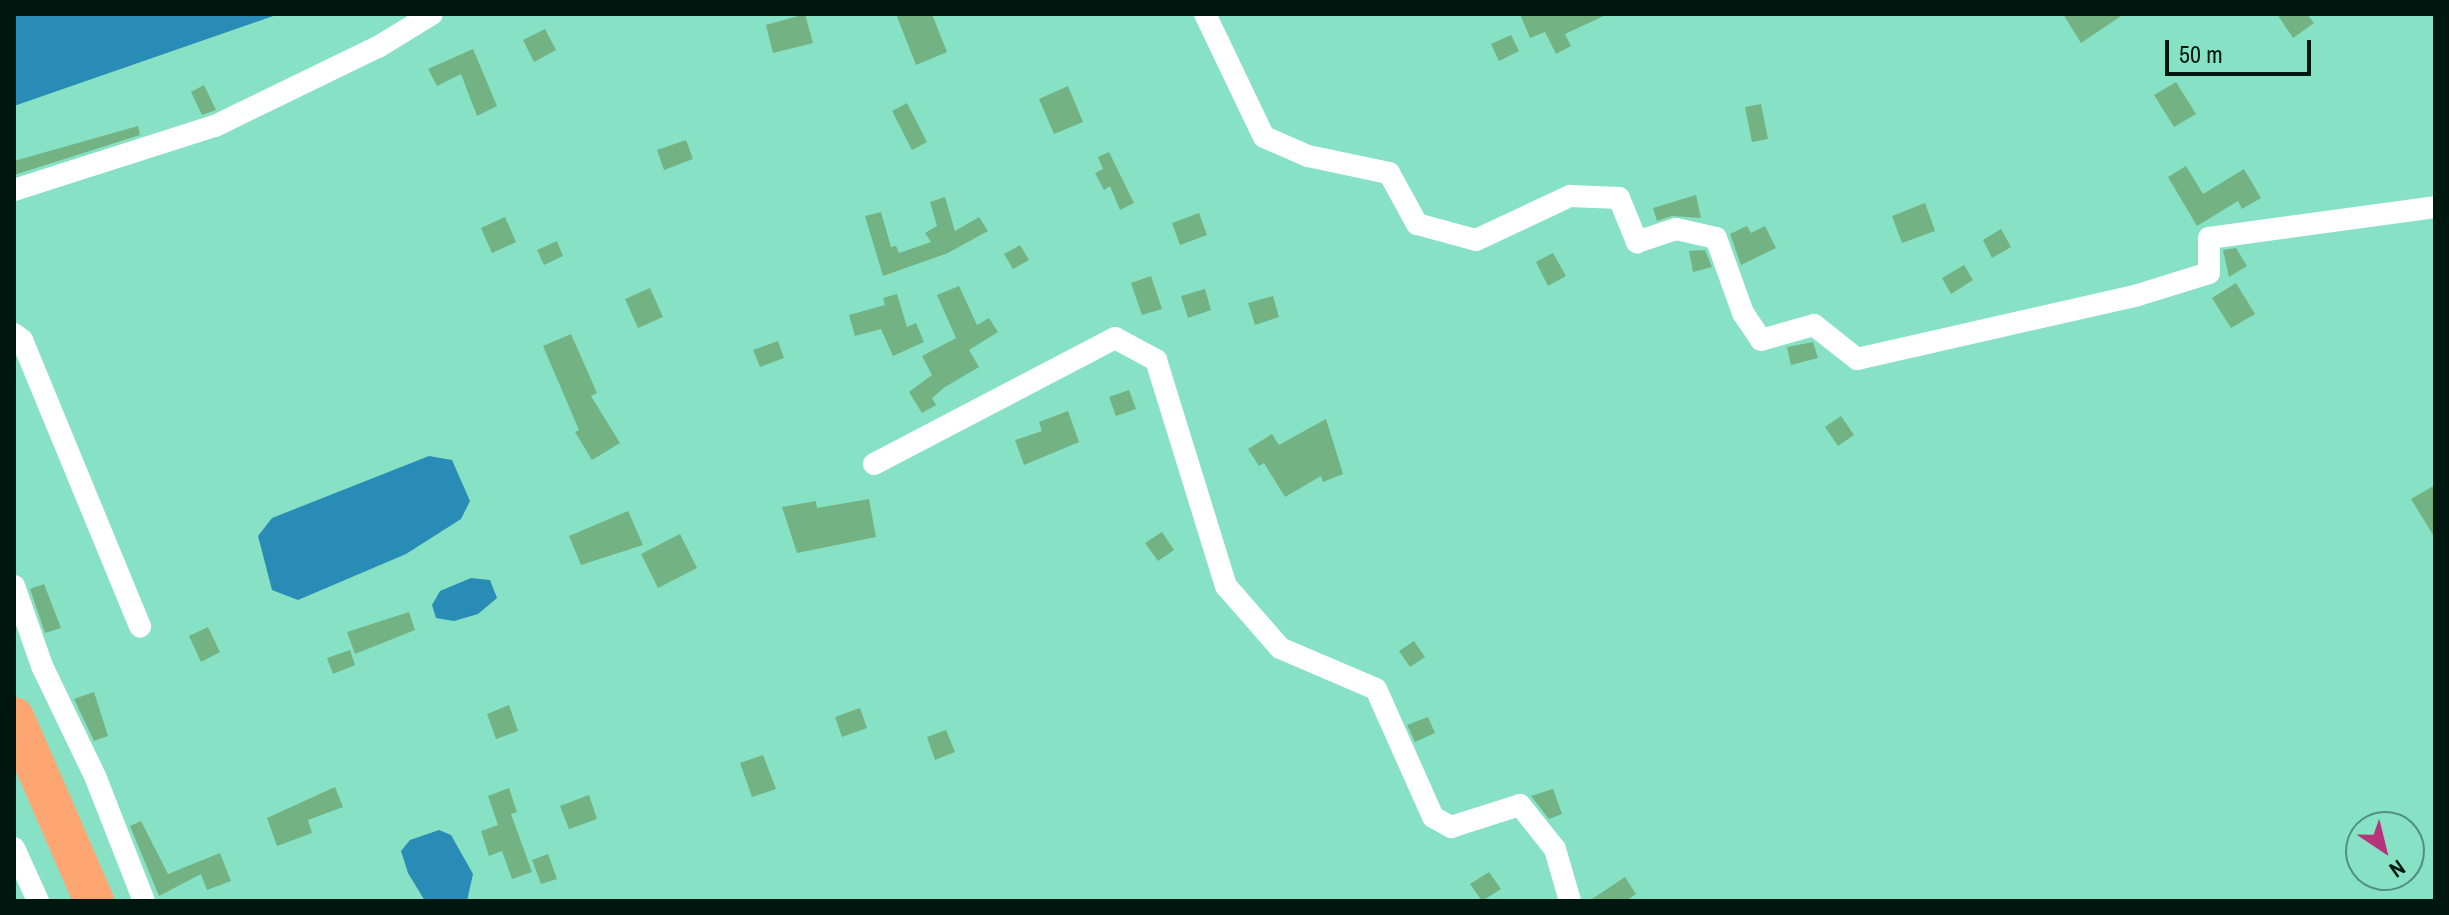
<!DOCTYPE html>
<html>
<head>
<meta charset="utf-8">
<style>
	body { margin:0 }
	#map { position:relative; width:2449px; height:915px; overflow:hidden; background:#87e1c4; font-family:"Archivo Narrow",sans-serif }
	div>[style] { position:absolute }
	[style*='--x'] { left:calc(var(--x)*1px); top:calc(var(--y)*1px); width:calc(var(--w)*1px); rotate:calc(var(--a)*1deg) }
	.water>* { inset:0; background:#298cb6 }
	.building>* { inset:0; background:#73b383 }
	.street>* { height:22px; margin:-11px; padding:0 11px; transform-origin:11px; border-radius:11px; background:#fff }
	.highway>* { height:40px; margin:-20px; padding:0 20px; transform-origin:20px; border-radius:20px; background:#fea671 }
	span { translate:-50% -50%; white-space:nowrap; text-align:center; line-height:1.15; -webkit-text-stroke:7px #87e1c4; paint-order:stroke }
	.frame { position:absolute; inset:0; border:16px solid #001710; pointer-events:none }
	.north { position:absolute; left:2345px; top:811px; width:80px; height:80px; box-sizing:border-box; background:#87e1c4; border:2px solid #51907c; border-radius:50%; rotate:145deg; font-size:22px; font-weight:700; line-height:32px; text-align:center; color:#001710 }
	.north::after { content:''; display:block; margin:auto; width:28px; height:36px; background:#b7347c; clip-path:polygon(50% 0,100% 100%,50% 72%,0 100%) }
	.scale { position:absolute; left:2165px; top:40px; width:146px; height:36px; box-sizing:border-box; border:4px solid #001710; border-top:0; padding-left:10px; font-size:24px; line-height:28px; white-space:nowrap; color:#001710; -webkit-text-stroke:6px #87e1c4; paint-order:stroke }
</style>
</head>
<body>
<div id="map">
	<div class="water">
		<i style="clip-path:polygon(14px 14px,279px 14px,14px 106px)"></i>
		<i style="clip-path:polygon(429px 456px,452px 460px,470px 501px,461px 519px,406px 554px,298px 600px,272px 590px,258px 536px,272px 518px)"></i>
		<i style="clip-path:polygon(471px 578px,490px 580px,497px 598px,478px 614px,454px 621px,436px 618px,432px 605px,440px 591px)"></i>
		<i style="clip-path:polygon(439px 830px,451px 835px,473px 874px,467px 901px,425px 901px,408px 873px,401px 851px,410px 840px)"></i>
	</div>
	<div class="building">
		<i style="clip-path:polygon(805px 14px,813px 43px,773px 53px,766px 25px)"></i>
		<i style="clip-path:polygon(896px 14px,932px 14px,947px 52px,916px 65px)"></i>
		<i style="clip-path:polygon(1520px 14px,1608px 14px,1565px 34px,1571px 46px,1556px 54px,1545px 32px,1530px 38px)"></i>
		<i style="clip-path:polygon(2063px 14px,2124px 14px,2081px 43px)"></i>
		<i style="clip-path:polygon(2277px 14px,2307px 14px,2314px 23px,2293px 38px)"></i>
		<i style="clip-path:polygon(545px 29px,556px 50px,534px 62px,523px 40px)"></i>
		<i style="clip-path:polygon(1511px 35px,1519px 51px,1499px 61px,1491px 44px)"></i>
		<i style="clip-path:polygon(473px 49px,497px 106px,477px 116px,461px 74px,437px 86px,428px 69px)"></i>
		<i style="clip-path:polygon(2176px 82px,2196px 114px,2174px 127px,2154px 95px)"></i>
		<i style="clip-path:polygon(204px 85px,216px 110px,202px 115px,191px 92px)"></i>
		<i style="clip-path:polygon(1068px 86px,1083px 122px,1054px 134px,1039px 99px)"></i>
		<i style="clip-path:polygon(907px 103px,927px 142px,912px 150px,892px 111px)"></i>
		<i style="clip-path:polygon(1761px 104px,1768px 139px,1752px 142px,1745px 107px)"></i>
		<i style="clip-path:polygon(138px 126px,140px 135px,14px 175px,14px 161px)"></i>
		<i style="clip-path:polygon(686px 140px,693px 159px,664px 170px,657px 150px)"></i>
		<i style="clip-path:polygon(1109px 152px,1134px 203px,1120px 210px,1110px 186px,1104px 190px,1095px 173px,1103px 169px,1098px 157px)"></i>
		<i style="clip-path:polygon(2186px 166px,2203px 194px,2244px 169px,2261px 198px,2242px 209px,2238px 201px,2197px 226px,2168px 177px)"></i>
		<i style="clip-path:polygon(1696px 195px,1701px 218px,1672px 216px,1657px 221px,1653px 208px)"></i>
		<i style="clip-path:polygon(945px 197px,955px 231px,979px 217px,988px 231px,948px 253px,883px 276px,865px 216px,881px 212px,891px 247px,896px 246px,899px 253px,931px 242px,925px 233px,937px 226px,930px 202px)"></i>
		<i style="clip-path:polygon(1925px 203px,1935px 231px,1902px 243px,1892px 216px)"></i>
		<i style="clip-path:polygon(1199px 213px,1207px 235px,1180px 245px,1172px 223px)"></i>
		<i style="clip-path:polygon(505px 217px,516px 242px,492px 253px,481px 228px)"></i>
		<i style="clip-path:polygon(1747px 226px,1751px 233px,1765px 226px,1776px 248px,1741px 265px,1730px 234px)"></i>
		<i style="clip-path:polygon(2001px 229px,2011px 247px,1992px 258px,1983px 240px)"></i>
		<i style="clip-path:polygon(557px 241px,563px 256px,544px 265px,537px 250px)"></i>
		<i style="clip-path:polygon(1020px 245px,1029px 260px,1013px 269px,1004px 254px)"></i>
		<i style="clip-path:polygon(2236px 248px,2247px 266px,2229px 277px,2223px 250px)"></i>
		<i style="clip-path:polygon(1705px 250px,1712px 267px,1693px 272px,1689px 251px)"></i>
		<i style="clip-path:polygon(1553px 253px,1566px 276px,1548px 286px,1536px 262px)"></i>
		<i style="clip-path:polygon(1964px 265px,1973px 280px,1951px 294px,1942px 278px)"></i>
		<i style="clip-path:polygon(1151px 276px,1162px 309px,1142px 315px,1131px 283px)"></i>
		<i style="clip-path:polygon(2236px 283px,2255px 314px,2231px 328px,2212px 298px)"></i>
		<i style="clip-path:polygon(959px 286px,977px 325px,989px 318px,998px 332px,969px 350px,979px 367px,945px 387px,932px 398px,936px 405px,922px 413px,909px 392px,932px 375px,922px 356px,956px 338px,937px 295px)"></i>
		<i style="clip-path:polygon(650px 288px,663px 317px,638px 328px,625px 299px)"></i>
		<i style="clip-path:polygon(1205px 289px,1211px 310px,1188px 318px,1181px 296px)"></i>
		<i style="clip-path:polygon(897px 294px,907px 327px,916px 323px,924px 342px,893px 356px,881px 329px,855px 336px,849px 315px,885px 305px,883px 298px)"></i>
		<i style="clip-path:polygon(1273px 296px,1279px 317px,1255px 325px,1248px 303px)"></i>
		<i style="clip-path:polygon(571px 334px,597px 393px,591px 396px,620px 443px,592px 460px,575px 432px,579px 430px,543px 346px)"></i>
		<i style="clip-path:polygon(778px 341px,784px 358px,760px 367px,753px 350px)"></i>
		<i style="clip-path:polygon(1813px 342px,1818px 358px,1791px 365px,1787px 347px)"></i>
		<i style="clip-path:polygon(1129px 390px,1136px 409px,1116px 416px,1109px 397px)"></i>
		<i style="clip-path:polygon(1068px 411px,1079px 442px,1024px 465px,1015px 440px,1042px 431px,1039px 422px)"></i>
		<i style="clip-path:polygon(1841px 416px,1854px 435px,1838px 446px,1825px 427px)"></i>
		<i style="clip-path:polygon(1326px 419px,1343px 474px,1323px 482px,1321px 476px,1285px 497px,1264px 463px,1259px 466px,1248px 449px,1272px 434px,1279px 445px)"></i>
		<i style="clip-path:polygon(2435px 485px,2435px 538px,2411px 499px)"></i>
		<i style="clip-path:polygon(869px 499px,876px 537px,797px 553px,782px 507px,816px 501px,817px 508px)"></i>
		<i style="clip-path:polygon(628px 511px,643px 545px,581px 565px,569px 536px)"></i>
		<i style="clip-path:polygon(1162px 532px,1174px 550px,1158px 561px,1145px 543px)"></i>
		<i style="clip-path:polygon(680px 534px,697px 568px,658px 588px,641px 554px)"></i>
		<i style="clip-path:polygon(44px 584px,61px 628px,45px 633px,30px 589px)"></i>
		<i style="clip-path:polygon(409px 612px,415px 630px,355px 654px,347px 632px)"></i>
		<i style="clip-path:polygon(208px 627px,220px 652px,201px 662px,189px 636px)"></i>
		<i style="clip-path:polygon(1414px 641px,1425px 657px,1410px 667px,1399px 651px)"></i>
		<i style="clip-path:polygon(350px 650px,355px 665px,333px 674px,327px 658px)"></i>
		<i style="clip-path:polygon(94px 692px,108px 736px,94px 741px,74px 699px)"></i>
		<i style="clip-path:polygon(509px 705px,518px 731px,496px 739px,487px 714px)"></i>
		<i style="clip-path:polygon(860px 708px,867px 728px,842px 737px,835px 717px)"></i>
		<i style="clip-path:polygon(1428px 717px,1435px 733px,1415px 742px,1407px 725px)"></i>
		<i style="clip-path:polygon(946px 730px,955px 752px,935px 760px,927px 737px)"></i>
		<i style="clip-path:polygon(763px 755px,776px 789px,752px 797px,740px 763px)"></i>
		<i style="clip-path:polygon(335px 787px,343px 807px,308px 820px,312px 833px,277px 846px,267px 818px)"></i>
		<i style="clip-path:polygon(509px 788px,517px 812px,511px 814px,532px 872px,512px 879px,502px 851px,489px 856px,481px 831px,498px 825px,488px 796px)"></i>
		<i style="clip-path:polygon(1553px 789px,1562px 814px,1549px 819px,1531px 796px)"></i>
		<i style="clip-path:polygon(589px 795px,597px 819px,569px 829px,560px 806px)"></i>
		<i style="clip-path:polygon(141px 821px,168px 874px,220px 853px,231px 881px,207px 890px,201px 874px,159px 896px,130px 826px)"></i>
		<i style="clip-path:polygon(548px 854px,557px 879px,541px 884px,532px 860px)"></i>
		<i style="clip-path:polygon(1489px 872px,1501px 889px,1482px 901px,1470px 884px)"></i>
		<i style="clip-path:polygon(1625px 877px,1636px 894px,1626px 901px,1589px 901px)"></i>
	</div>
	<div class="street">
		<i style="--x:1205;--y:14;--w:136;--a:64.4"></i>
		<i style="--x:1264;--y:137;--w:48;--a:23.4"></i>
		<i style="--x:1308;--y:156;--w:83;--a:11.9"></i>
		<i style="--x:1389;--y:173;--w:58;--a:61.2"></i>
		<i style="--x:1417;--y:224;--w:61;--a:15.2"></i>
		<i style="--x:1476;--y:240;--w:104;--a:-25.1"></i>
		<i style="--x:1570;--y:196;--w:49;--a:2.3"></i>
		<i style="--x:1619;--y:198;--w:48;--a:67.8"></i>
		<i style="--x:1637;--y:242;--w:41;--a:-18.4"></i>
		<i style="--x:1676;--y:229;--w:41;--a:12.7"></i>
		<i style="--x:1716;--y:238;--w:80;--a:70.2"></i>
		<i style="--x:1743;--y:313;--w:32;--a:56"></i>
		<i style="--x:1761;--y:340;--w:55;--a:-15.8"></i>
		<i style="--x:1814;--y:325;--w:55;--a:38.3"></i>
		<i style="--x:1857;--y:359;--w:288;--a:-12.8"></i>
		<i style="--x:2138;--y:295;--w:74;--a:-17.2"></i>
		<i style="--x:2209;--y:273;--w:35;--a:-90"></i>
		<i style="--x:2209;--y:238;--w:228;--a:-7.8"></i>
		<i style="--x:14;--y:190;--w:211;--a:-17.7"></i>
		<i style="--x:215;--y:126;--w:181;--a:-25.9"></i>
		<i style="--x:378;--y:47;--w:63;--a:-31.4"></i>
		<i style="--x:14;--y:334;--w:10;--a:37"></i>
		<i style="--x:22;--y:340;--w:310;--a:67.6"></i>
		<i style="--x:874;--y:464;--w:272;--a:-27.6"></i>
		<i style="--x:1115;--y:338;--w:47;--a:28.2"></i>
		<i style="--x:1156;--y:360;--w:237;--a:72.8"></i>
		<i style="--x:1226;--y:586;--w:82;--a:48.9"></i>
		<i style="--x:1280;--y:648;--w:104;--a:23.1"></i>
		<i style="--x:1376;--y:689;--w:140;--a:66"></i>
		<i style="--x:1433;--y:817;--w:21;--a:29"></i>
		<i style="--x:1451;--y:827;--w:72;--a:-17.7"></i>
		<i style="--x:1520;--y:805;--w:56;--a:51.5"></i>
		<i style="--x:1555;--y:849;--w:54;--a:73.9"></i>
		<i style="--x:14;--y:586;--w:85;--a:70.7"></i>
		<i style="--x:42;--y:666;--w:122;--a:64.3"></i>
		<i style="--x:95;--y:776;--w:134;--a:68.6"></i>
		<i style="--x:14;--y:848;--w:58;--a:65.6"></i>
	</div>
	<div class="highway">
		<i style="--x:14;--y:717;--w:201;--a:66.5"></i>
	</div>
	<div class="frame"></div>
	<div class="north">N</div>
	<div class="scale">50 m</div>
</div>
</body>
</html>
